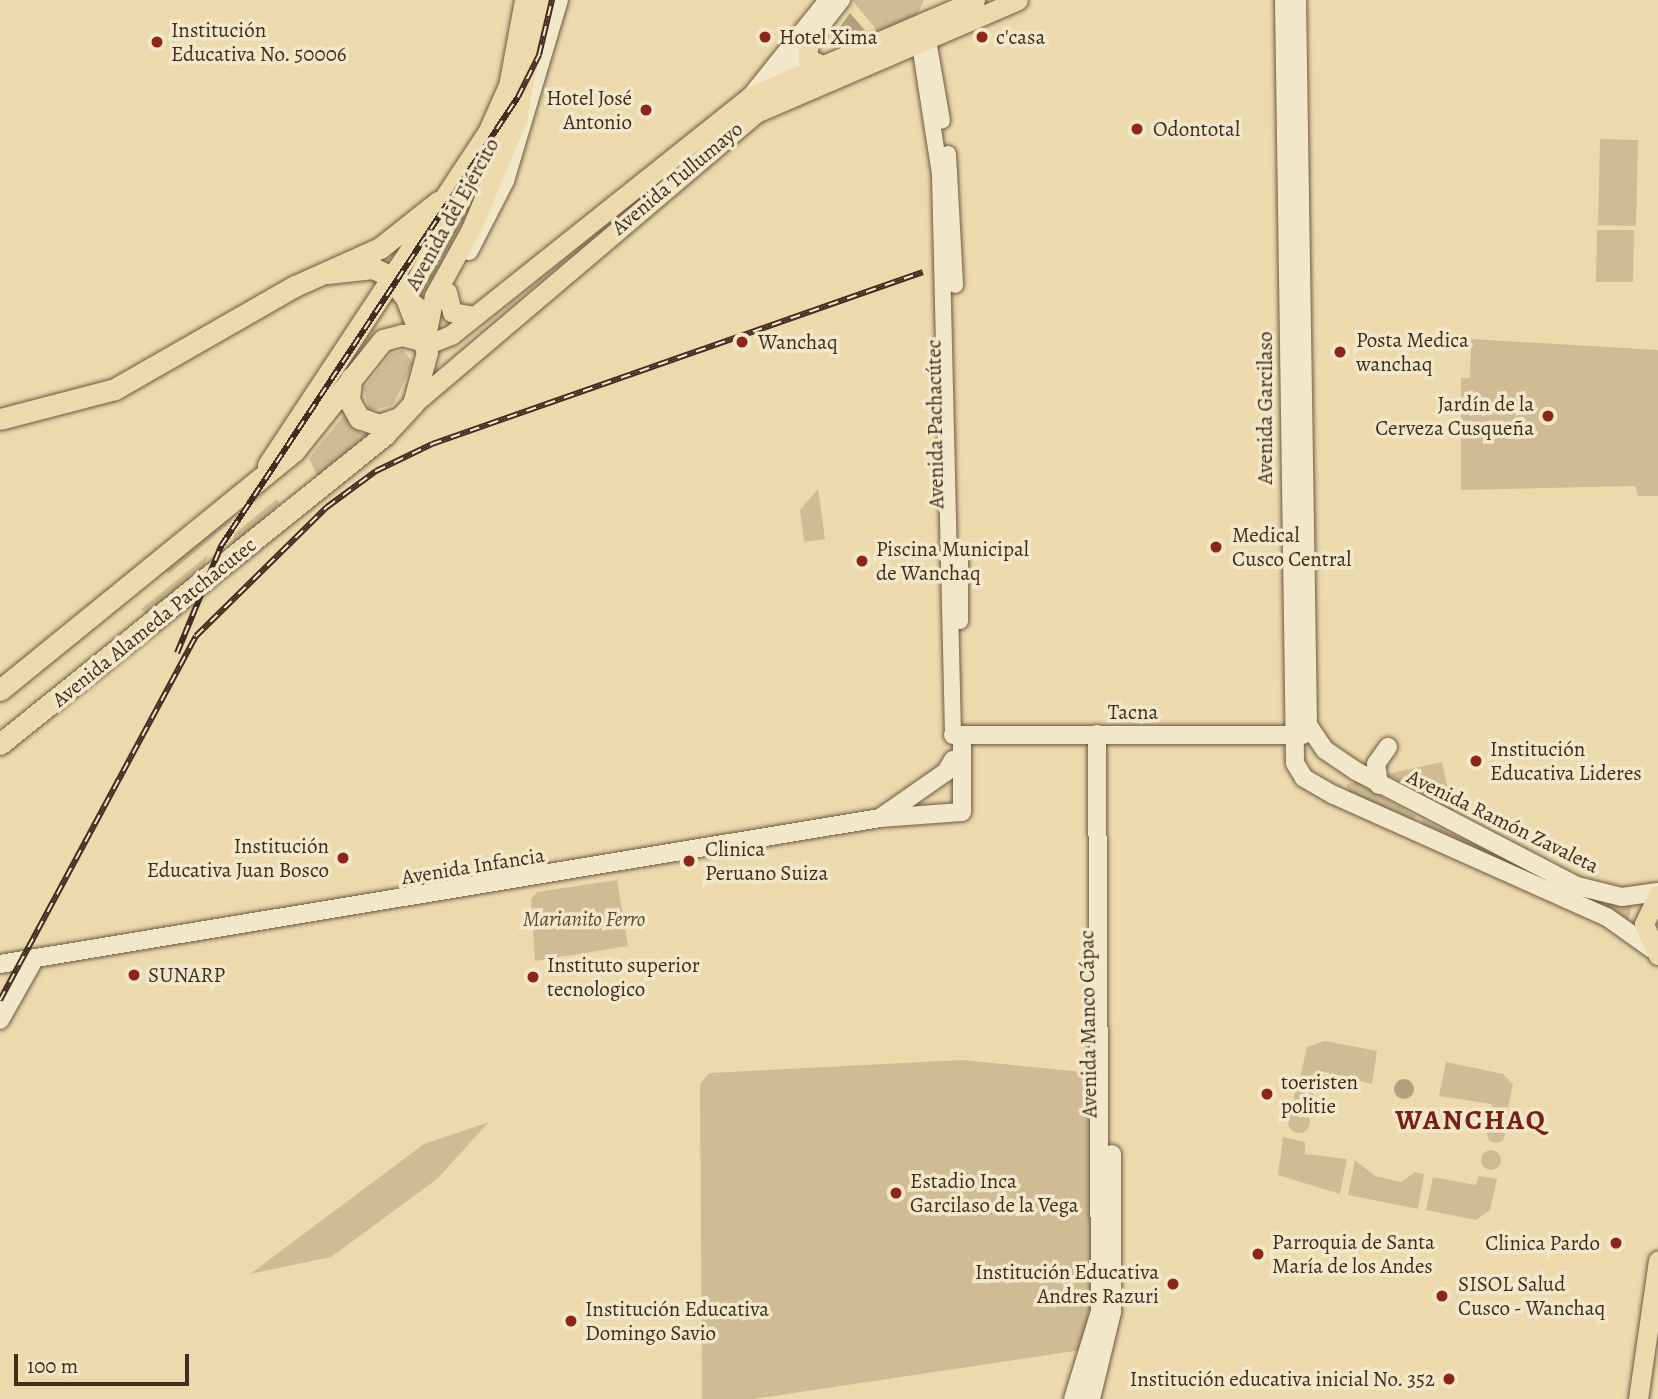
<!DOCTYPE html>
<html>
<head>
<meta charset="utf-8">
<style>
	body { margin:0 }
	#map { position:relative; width:1658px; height:1399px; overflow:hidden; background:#ecdaac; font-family:Alegreya,serif }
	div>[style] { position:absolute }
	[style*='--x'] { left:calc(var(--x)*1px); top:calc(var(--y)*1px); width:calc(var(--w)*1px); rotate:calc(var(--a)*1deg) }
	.green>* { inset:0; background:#cfbc94 }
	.round { border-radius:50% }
	.water>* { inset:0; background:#b29f7c }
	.roads { filter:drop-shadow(0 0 2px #6c5842) drop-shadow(0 0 2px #6c5842) }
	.tertiary>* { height:16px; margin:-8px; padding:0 8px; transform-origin:8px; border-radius:8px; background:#f3e7c9 }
	.secondary>* { height:18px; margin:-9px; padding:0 9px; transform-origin:9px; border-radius:9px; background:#f3e7c9 }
	.primary>* { height:19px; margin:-9.5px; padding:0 9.5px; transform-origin:9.5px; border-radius:9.5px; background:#ecdaac }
	.trunk>* { height:21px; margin:-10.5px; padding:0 10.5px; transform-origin:10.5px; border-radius:10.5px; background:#ecdaac }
	.rail>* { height:6px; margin-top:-3px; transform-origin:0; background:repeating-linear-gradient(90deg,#f3e7c9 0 10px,#422c1f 0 20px); box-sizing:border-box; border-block:2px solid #422c1f }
	.dots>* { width:19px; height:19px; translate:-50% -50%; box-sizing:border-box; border:4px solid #f3e7c9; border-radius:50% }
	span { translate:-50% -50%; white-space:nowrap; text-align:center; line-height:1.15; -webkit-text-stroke:7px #f3e7c9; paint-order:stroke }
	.poi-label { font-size:21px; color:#422c1f }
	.left { translate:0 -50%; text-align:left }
	.right { translate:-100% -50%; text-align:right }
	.street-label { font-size:21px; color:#422c1f }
	.park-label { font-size:21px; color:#5e4936; font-style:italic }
	.district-label { font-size:28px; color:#7a1f14; font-weight:700; letter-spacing:2px }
	.scale { position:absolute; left:14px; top:1354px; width:175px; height:32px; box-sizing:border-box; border:4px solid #422c1f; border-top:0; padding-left:9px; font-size:21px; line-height:24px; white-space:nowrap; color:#422c1f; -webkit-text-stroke:5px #f3e7c9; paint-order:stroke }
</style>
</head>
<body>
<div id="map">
	<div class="green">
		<i style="clip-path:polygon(852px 0,924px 0,915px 19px,880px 34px)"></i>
		<i style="clip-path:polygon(1600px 139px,1638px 140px,1636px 226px,1598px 225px)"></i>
		<i style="clip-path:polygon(1597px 230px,1634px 230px,1633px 282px,1596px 282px)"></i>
		<i style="clip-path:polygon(1471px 339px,1658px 350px,1658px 496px,1638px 496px,1635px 486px,1461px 490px,1461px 378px,1470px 378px)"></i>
		<i style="clip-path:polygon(403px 350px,413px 363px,393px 405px,369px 411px,364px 388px,391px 354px)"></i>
		<i style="clip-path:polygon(346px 413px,362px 434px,377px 434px,318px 478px,309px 458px)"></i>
		<i style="clip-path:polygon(818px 489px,825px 539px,804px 542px,800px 510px)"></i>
		<i style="clip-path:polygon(277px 499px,280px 504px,231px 546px,235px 533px)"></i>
		<i style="clip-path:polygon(239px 507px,230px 523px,169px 574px,165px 569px)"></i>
		<i style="clip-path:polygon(208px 555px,203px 570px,147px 615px,141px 609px)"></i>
		<i style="clip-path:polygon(1442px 762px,1453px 812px,1387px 774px)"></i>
		<i style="clip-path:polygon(1356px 782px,1416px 816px,1412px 824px,1348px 793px,1347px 784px)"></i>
		<i style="clip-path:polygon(1423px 820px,1560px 885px,1558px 894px,1420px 828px)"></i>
		<i style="clip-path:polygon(617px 880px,628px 946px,535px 961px,531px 899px,537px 892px)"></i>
		<i style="clip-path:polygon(1633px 902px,1627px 925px,1605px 908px,1608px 903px)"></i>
		<i style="clip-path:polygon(1325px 1041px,1377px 1051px,1372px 1084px,1321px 1071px,1318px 1081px,1300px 1078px,1307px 1047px)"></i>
		<i style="clip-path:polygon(962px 1060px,1082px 1072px,1090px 1079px,1097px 1302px,1081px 1350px,753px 1399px,702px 1399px,700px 1084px,709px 1073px)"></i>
		<i style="clip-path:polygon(1446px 1062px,1503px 1074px,1513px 1084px,1506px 1117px,1490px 1114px,1492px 1104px,1439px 1096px)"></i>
		<i class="round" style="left:1294px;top:1087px;width:20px;height:20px"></i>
		<i class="round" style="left:1288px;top:1111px;width:22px;height:22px"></i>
		<i style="clip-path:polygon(489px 1122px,437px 1179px,331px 1257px,250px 1274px,424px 1144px)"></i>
		<i class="round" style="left:1487px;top:1125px;width:18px;height:18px"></i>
		<i style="clip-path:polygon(1283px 1137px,1305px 1142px,1305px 1154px,1347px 1159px,1340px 1194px,1278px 1175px)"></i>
		<i class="round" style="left:1481px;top:1150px;width:20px;height:20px"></i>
		<i style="clip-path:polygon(1355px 1160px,1375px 1176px,1401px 1182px,1415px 1172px,1424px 1174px,1418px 1209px,1348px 1195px)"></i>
		<i style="clip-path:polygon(1479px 1176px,1497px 1179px,1490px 1210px,1476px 1220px,1426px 1210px,1433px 1177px,1476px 1185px)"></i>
	</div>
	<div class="water">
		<i style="clip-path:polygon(850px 13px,869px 35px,842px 46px,834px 35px)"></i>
		<i class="round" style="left:1394px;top:1079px;width:20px;height:20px"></i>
	</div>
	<div class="roads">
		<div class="tertiary">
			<i style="--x:926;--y:29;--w:93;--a:80.1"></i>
			<i style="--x:918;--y:32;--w:144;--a:81.2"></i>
			<i style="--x:940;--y:174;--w:561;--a:88.67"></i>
			<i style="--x:773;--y:88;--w:112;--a:-51.9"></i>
			<i style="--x:749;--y:97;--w:124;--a:-51.2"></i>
			<i style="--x:948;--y:154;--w:131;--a:86.9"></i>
			<i style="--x:960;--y:559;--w:62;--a:90"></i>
		</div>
		<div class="secondary">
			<i style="--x:1284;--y:0;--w:763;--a:89.17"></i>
			<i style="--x:1295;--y:763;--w:17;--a:59"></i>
			<i style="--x:1304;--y:778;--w:34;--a:30"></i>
			<i style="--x:1334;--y:795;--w:299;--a:24.1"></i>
			<i style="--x:1607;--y:917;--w:55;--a:35.4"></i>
			<i style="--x:1297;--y:0;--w:725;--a:89.13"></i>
			<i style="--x:1308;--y:725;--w:30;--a:56"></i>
			<i style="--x:1325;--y:750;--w:37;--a:34"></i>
			<i style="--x:1356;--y:771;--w:249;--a:27.5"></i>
			<i style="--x:1577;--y:886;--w:46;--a:13.7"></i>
			<i style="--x:1622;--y:897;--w:36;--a:-8"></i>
			<i style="--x:469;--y:251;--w:79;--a:-62.8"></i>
			<i style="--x:505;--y:181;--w:189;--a:-73.4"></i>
			<i style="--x:953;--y:735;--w:350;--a:0"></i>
			<i style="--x:1379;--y:785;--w:21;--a:-98"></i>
			<i style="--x:1376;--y:764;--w:21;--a:-55"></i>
			<i style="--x:880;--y:818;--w:80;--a:-34.9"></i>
			<i style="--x:946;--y:772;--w:14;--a:-60"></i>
			<i style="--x:0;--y:964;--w:892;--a:-9.42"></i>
			<i style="--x:880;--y:818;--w:82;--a:-4.2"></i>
			<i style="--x:962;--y:812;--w:77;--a:-90"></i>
			<i style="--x:0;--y:1020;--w:71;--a:-60.6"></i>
			<i style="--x:1073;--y:1399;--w:92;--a:-72.9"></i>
			<i style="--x:1100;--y:1311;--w:577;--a:-90.3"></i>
			<i style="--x:1091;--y:1399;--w:89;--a:-76.4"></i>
			<i style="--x:1112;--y:1312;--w:158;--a:-90"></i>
		</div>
		<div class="primary">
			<i style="--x:539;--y:0;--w:121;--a:100.5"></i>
			<i style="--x:517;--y:119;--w:119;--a:112.7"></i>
			<i style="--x:471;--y:229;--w:77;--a:118.9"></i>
			<i style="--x:434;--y:296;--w:46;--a:101.3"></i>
			<i style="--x:425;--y:341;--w:6;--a:18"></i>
			<i style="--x:431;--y:343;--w:22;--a:-22"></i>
			<i style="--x:451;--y:335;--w:381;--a:-38.6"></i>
			<i style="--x:749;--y:97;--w:246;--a:-23.2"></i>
			<i style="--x:808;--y:43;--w:16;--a:90"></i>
			<i style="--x:808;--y:59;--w:11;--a:22"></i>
			<i style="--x:447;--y:292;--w:21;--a:76"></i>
			<i style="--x:452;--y:312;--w:23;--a:10"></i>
			<i style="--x:418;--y:307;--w:15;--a:-143"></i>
			<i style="--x:406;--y:298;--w:198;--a:-61.4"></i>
			<i style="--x:501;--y:124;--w:126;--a:-79.5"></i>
			<i style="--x:413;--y:404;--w:450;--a:-40.3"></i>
			<i style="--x:756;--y:113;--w:285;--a:-23.3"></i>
			<i style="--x:1658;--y:895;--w:32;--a:116"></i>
			<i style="--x:1644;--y:924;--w:34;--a:66"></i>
			<i style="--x:1638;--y:1399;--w:140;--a:-81.8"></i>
		</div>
		<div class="trunk">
			<i style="--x:351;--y:378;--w:22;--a:95"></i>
			<i style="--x:349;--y:400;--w:21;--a:61"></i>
			<i style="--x:359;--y:418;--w:21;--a:19"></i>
			<i style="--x:379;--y:425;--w:21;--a:-19"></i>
			<i style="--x:0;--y:419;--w:119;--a:-14.6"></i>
			<i style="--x:115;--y:389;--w:207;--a:-29.8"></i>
			<i style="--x:295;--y:286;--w:93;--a:-24.1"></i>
			<i style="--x:380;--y:248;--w:74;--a:-38.4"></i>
			<i style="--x:268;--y:465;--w:398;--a:-56.5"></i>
			<i style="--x:488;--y:133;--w:57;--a:-66.1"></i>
			<i style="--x:0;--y:690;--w:379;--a:-39.1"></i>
			<i style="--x:294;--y:451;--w:142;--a:-51.3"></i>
			<i style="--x:383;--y:340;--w:20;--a:-15"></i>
			<i style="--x:402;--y:335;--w:24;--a:15"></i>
			<i style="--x:0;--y:744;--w:494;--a:-38.8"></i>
			<i style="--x:385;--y:434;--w:41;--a:-47"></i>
			<i style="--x:413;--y:404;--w:54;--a:-74.9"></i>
			<i style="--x:427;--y:352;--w:58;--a:-111.3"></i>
			<i style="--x:406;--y:298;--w:28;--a:-128"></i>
			<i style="--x:389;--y:276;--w:18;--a:-153"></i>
			<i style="--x:373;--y:268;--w:46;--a:173.8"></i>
		</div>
	</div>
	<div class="rail">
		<i style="--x:177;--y:653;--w:116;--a:-67.6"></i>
		<i style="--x:221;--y:546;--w:538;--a:-56.52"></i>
		<i style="--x:518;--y:97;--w:47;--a:-63.4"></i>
		<i style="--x:539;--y:55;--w:57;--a:-76.7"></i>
		<i style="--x:0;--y:1000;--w:413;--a:-61.7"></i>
		<i style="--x:196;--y:636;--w:184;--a:-44.6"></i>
		<i style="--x:327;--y:507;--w:61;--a:-36.3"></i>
		<i style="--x:376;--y:471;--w:62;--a:-25.7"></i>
		<i style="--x:432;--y:444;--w:520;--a:-19.31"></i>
	</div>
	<div class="dots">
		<i style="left:765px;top:37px;background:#8f2418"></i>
		<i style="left:982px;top:37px;background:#8f2418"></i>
		<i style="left:157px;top:42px;background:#8f2418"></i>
		<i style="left:646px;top:110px;background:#8f2418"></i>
		<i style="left:1137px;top:129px;background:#8f2418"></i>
		<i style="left:742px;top:342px;background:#8f2418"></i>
		<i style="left:1340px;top:352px;background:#8f2418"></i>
		<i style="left:1548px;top:416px;background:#8f2418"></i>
		<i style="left:1216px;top:547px;background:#8f2418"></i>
		<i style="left:862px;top:561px;background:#8f2418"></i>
		<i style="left:1476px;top:761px;background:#8f2418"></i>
		<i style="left:343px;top:858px;background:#8f2418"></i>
		<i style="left:689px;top:861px;background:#8f2418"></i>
		<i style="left:134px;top:975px;background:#8f2418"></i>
		<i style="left:533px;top:977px;background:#8f2418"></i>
		<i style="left:1267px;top:1094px;background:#8f2418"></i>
		<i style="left:896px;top:1193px;background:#8f2418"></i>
		<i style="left:1616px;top:1243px;background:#8f2418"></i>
		<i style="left:1258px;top:1254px;background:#8f2418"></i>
		<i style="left:1173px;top:1284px;background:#8f2418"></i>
		<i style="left:1442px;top:1296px;background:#8f2418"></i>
		<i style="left:571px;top:1321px;background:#8f2418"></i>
		<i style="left:1449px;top:1379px;background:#8f2418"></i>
	</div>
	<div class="poi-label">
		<span class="left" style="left:171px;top:42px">Institución<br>Educativa No. 50006</span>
		<span class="left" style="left:779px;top:37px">Hotel Xima</span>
		<span class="left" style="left:996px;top:37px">c'casa</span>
		<span class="right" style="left:632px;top:110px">Hotel José<br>Antonio</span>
		<span class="left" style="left:1153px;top:129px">Odontotal</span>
		<span class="left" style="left:1356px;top:352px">Posta Medica<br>wanchaq</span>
		<span class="left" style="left:758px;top:342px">Wanchaq</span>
		<span class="right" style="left:1534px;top:416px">Jardín de la<br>Cerveza Cusqueña</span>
		<span class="left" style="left:1232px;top:547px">Medical<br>Cusco Central</span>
		<span class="left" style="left:876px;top:561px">Piscina Municipal<br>de Wanchaq</span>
		<span class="left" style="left:1490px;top:761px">Institución<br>Educativa Lideres</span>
		<span class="right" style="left:329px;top:858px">Institución<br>Educativa Juan Bosco</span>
		<span class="left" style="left:705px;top:861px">Clinica<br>Peruano Suiza</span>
		<span class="left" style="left:547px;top:977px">Instituto superior<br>tecnologico</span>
		<span class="left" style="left:148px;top:975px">SUNARP</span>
		<span class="left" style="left:1281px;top:1094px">toeristen<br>politie</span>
		<span class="left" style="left:910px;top:1193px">Estadio Inca<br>Garcilaso de la Vega</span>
		<span class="left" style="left:1272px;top:1254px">Parroquia de Santa<br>María de los Andes</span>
		<span class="right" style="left:1600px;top:1243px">Clinica Pardo</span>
		<span class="right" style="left:1159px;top:1284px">Institución Educativa<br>Andres Razuri</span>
		<span class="left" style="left:1458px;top:1296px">SISOL Salud<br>Cusco - Wanchaq</span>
		<span class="left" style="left:585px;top:1321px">Institución Educativa<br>Domingo Savio</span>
		<span class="right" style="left:1435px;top:1379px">Institución educativa inicial No. 352</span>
	</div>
	<div class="street-label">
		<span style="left:677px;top:178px;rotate:-40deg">Avenida Tullumayo</span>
		<span style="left:452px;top:214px;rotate:-61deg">Avenida del Ejército</span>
		<span style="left:1265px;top:408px;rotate:-90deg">Avenida Garcilaso</span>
		<span style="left:935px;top:424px;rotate:-91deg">Avenida Pachacútec</span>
		<span style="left:154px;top:622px;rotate:-39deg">Avenida Alameda Patchacutec</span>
		<span style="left:1133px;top:712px">Tacna</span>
		<span style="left:1503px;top:821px;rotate:26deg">Avenida Ramón Zavaleta</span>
		<span style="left:473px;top:866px;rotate:-9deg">Avenida Infancia</span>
		<span style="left:1088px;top:1024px;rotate:-91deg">Avenida Manco Cápac</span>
	</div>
	<div class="park-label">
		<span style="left:584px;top:919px">Marianito Ferro</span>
	</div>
	<div class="district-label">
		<span style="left:1471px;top:1120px">WANCHAQ</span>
	</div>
	<div class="scale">100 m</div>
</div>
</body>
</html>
